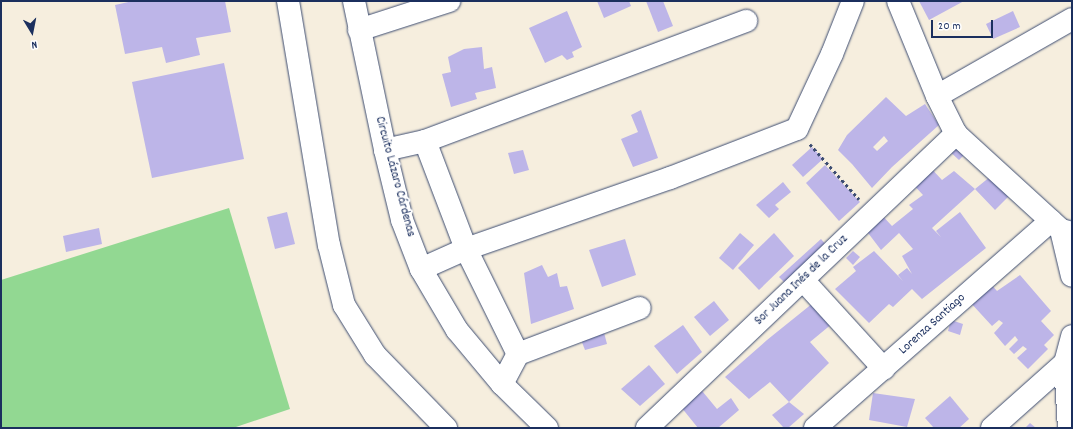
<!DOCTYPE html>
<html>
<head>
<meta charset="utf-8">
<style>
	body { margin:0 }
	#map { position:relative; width:1073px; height:429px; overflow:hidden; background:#f6eede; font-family:Dekko,sans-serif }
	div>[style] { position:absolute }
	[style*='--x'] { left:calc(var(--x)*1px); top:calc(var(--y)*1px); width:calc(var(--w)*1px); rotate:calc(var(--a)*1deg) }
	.green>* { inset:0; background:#92d892 }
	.building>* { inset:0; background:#bdb5e8 }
	.path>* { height:2.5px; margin-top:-1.25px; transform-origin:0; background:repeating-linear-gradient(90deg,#3c4c71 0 3px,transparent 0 6px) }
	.roads { filter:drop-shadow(0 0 1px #3c4c71) drop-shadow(0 0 1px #3c4c71) }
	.minor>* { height:22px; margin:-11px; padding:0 11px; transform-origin:11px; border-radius:11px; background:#fff }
	.tertiary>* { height:22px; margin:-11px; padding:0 11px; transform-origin:11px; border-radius:11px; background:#fff }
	span { translate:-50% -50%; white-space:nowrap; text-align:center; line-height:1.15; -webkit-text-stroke:4px #fff; paint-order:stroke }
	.street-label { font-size:13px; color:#1b2f5e }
	.frame { position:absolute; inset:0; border:2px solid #1b2f5e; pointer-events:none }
	.north { position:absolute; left:12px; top:12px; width:40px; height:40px; -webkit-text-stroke:3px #fff; paint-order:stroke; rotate:170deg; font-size:11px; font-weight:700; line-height:16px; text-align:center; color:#1b2f5e }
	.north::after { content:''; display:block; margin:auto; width:14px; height:18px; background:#1b2f5e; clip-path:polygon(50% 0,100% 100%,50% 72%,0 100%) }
	.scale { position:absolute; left:931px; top:20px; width:62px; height:18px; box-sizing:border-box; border:2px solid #1b2f5e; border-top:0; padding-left:5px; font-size:12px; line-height:14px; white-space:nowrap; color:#1b2f5e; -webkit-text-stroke:3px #fff; paint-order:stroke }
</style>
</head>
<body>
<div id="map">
	<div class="green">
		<i style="clip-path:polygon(229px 208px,290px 409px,233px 428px,1px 428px,1px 280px)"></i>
	</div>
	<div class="building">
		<i style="clip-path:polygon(133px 1px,225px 1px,231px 32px,196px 38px,200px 55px,166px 63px,162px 47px,125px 54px,115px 5px)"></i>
		<i style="clip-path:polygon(597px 1px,629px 1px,631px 6px,604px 18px)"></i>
		<i style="clip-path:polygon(646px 1px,663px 1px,673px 26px,658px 32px)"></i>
		<i style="clip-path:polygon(919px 1px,964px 1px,929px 20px)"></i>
		<i style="clip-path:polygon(567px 11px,582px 47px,572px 52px,574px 57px,567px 60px,562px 55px,545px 63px,529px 28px)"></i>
		<i style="clip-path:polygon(1013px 11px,1020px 27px,993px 39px,986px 24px)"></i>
		<i style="clip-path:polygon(482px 47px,484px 69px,492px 67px,496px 88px,475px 93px,477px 99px,451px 107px,442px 74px,451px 72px,448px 57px,464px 49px)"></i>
		<i style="clip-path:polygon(224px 63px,244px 159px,152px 178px,132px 82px)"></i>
		<i style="clip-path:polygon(evenodd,886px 97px,906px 116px,925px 104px,939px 125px,892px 167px,872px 188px,852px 164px,838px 150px,847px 135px,886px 97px,884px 136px,888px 141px,877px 151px,873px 147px,884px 136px)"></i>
		<i style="clip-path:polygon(641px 110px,658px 158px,633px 167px,621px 139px,638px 132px,631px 115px)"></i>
		<i style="clip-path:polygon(959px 139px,969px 150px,959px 160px,948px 150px)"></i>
		<i style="clip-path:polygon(812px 147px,823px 159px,803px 177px,792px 165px)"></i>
		<i style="clip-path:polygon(523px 150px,529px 170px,514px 174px,508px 153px)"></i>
		<i style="clip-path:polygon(825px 165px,860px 202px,839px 221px,806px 183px)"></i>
		<i style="clip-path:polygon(928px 165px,942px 180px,954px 171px,975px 189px,996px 172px,1013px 192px,995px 210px,975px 189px,932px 228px,941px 237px,936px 231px,960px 212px,986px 248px,922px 299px,912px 289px,893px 307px,889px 304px,869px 323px,835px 289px,856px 271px,853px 267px,874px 251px,903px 281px,898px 275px,907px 268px,912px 274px,902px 256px,913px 249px,899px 233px,881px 250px,862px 225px,878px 211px,892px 226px,913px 209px,909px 205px,923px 195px,909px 180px)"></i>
		<i style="clip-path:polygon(783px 182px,791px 192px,775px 205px,779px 209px,769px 218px,756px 205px)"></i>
		<i style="clip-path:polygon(287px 212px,295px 244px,275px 249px,267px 217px)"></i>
		<i style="clip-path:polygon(99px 228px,102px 244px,66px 252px,63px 236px)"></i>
		<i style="clip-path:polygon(740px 233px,754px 245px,733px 270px,719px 258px)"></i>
		<i style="clip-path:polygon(774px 233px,794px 256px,759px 290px,738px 268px)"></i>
		<i style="clip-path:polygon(625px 239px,636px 275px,602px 287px,589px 250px)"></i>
		<i style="clip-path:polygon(821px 239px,832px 252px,792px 290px,779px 277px)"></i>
		<i style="clip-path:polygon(853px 251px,860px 257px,853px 265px,846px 258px)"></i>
		<i style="clip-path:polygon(542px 265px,548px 277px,557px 273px,560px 287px,567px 286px,574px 309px,531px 324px,524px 273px)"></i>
		<i style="clip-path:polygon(1020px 275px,1051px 311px,1041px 321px,1054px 335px,1044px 345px,1048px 349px,1028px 369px,1017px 358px,1027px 349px,1023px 346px,1014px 354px,1009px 349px,1018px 340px,1015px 336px,1005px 346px,994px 333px,1003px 323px,999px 320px,992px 326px,969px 301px,989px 282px,997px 291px)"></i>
		<i style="clip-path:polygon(714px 301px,729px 320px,710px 336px,694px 317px)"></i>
		<i style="clip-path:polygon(813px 303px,833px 323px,810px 342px,829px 363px,789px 402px,770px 382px,749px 399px,725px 377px,767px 340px)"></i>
		<i style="clip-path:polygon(951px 320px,963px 324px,960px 335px,948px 331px)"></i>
		<i style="clip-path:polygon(602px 325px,607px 344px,585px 350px,578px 332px)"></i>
		<i style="clip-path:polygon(683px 325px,702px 352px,677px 374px,654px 346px)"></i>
		<i style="clip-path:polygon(649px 365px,665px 384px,640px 406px,621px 389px)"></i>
		<i style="clip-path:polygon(698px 386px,717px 409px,731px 398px,739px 410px,718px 428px,698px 428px,677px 402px)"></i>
		<i style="clip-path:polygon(873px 393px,915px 399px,907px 427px,869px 420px)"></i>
		<i style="clip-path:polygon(950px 396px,969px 419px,959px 428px,934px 428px,925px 418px)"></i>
		<i style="clip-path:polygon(789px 402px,804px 414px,788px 428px,784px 428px,772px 415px)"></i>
		<i style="clip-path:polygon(1030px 423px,1036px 428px,1025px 428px)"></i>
	</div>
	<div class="path">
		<i style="--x:810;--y:144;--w:74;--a:48.3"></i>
	</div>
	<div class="roads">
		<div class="minor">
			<i style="--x:288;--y:1;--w:247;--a:80.5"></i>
			<i style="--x:329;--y:245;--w:62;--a:76"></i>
			<i style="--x:344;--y:305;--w:59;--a:58.2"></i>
			<i style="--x:375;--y:355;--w:102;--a:45.8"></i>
			<i style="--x:898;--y:1;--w:103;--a:67.7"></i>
			<i style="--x:937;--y:96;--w:42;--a:63.4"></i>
			<i style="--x:956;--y:134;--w:142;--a:42.4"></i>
			<i style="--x:1061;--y:230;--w:11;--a:15"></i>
			<i style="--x:359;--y:30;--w:95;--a:-17.9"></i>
			<i style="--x:937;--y:96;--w:155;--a:-29.7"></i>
			<i style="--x:425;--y:141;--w:116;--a:69.2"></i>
			<i style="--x:466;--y:249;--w:117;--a:63.7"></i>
			<i style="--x:385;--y:150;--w:41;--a:-12.7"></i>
			<i style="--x:425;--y:141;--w:343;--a:-20.5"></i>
			<i style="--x:1061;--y:230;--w:47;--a:76.6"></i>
			<i style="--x:421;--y:269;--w:49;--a:-24"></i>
			<i style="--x:466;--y:249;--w:216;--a:-19.2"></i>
			<i style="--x:670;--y:178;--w:136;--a:-21.1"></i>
			<i style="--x:797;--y:129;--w:83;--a:-65"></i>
			<i style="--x:832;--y:54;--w:57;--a:-68.4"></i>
			<i style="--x:803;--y:280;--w:120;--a:47.7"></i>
			<i style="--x:1065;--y:363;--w:65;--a:86.5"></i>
			<i style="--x:502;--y:384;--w:34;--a:-62"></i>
			<i style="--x:518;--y:354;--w:130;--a:-20.7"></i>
			<i style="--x:647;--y:428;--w:427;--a:-43.6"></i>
			<i style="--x:815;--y:428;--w:314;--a:-41.3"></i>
			<i style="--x:992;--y:428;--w:98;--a:-41.7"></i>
			<i style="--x:1065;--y:363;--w:28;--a:-75"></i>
		</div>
		<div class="tertiary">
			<i style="--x:354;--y:1;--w:152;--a:78.2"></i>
			<i style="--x:385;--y:150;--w:72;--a:76.3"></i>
			<i style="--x:402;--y:220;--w:53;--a:68.8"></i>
			<i style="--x:421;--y:269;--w:71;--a:59.5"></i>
			<i style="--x:457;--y:330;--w:70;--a:50.2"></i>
			<i style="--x:502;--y:384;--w:63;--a:44.4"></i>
		</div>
	</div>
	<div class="street-label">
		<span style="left:394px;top:177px;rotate:75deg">Circuito Lázaro Cárdenas</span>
		<span style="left:802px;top:281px;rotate:-44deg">Sor Juana Inés de la Cruz</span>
		<span style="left:933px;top:325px;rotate:-42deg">Lorenza Santiago</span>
	</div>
	<div class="frame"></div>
	<div class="north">N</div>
	<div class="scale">20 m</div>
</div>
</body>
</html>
